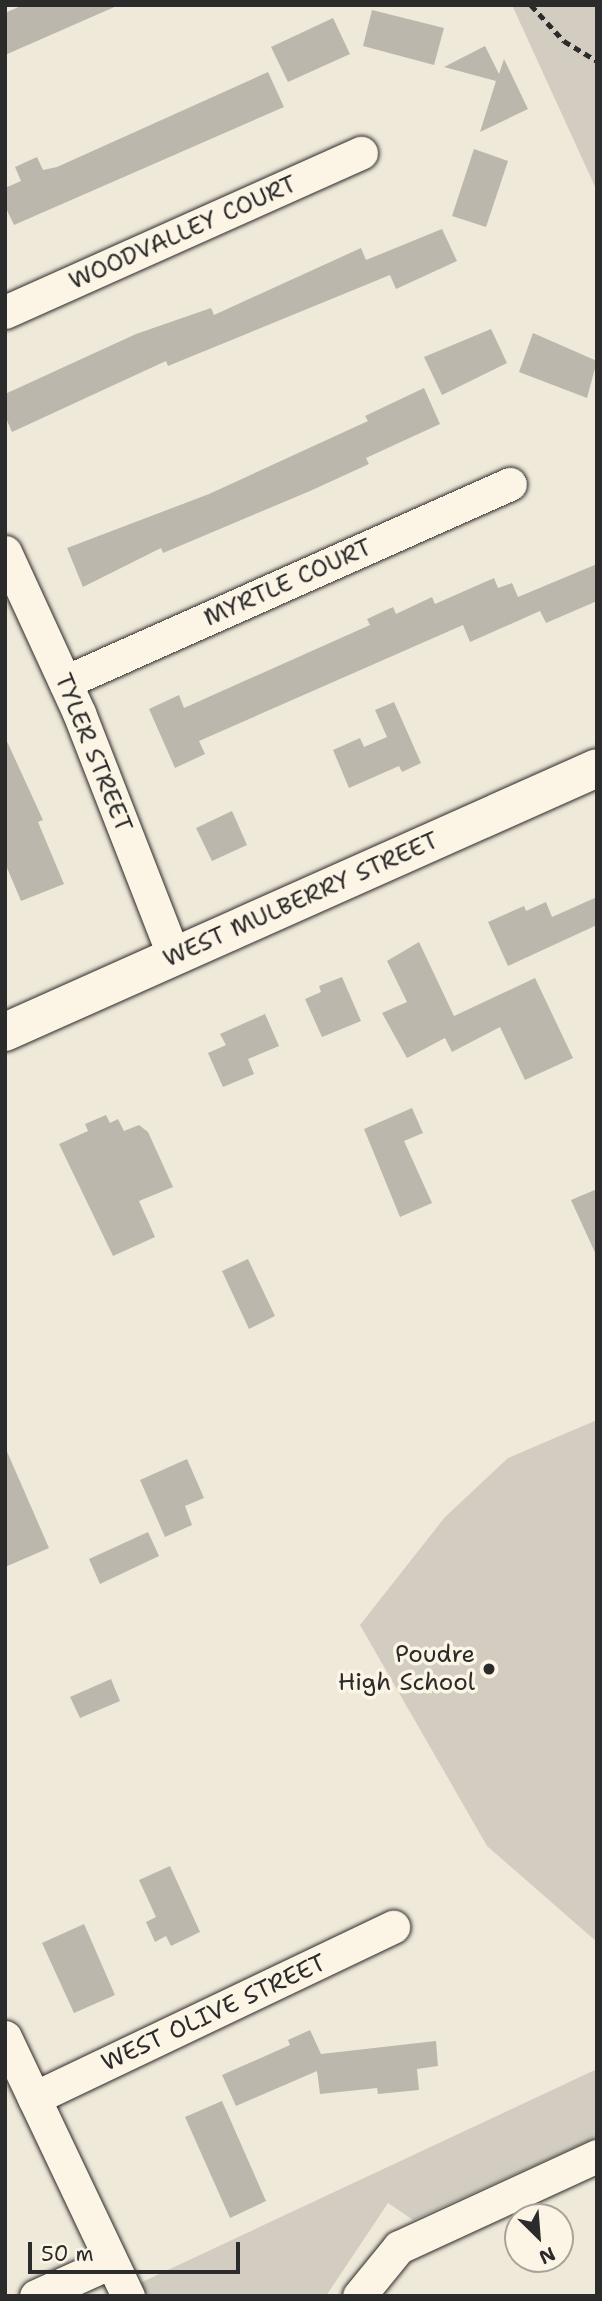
<!DOCTYPE html>
<html>
<head>
<meta charset="utf-8">
<style>
	body { margin:0 }
	#map { position:relative; width:602px; height:2301px; overflow:hidden; background:#efe9da; font-family:"Shantell Sans",sans-serif }
	div>[style] { position:absolute }
	[style*='--x'] { left:calc(var(--x)*1px); top:calc(var(--y)*1px); width:calc(var(--w)*1px); rotate:calc(var(--a)*1deg) }
	.green>* { inset:0; background:#d2cdc0 }
	.building>* { inset:0; background:#bcb7ac }
	.path>* { height:4.5px; margin-top:-2.25px; transform-origin:0; background:repeating-linear-gradient(90deg,#2b2b2b 0 7px,transparent 0 12px) }
	.roads { filter:drop-shadow(0 0 2px #2b2b2b) drop-shadow(0 0 2px #2b2b2b) }
	.minor>* { height:33px; margin:-16.5px; padding:0 16.5px; transform-origin:16.5px; border-radius:16.5px; background:#fcf5e5 }
	.major>* { height:38px; margin:-19px; padding:0 19px; transform-origin:19px; border-radius:19px; background:#fcf5e5 }
	.dots>* { width:19px; height:19px; translate:-50% -50%; box-sizing:border-box; border:4px solid #fcf5e5; border-radius:50% }
	span { translate:-50% -50%; white-space:nowrap; text-align:center; line-height:1.15; -webkit-text-stroke:7px #fcf5e5; paint-order:stroke }
	.street-label { font-size:24px; color:#2b2b2b }
	.poi-label { font-size:24px; color:#2b2b2b }
	.right { translate:-100% -50%; text-align:right }
	.frame { position:absolute; inset:0; border:7px solid #2b2b2b; pointer-events:none }
	.north { position:absolute; left:504px; top:2203px; width:70px; height:70px; box-sizing:border-box; background:#fcf5e5; border:2px solid #a8a49b; border-radius:50%; rotate:155deg; font-size:19px; font-weight:700; line-height:28px; text-align:center; color:#2b2b2b }
	.north::after { content:''; display:block; margin:auto; width:24px; height:32px; background:#2b2b2b; clip-path:polygon(50% 0,100% 100%,50% 72%,0 100%) }
	.scale { position:absolute; left:28px; top:2242px; width:212px; height:32px; box-sizing:border-box; border:4px solid #2b2b2b; border-top:0; padding-left:9px; font-size:21px; line-height:24px; white-space:nowrap; color:#2b2b2b; -webkit-text-stroke:5px #fcf5e5; paint-order:stroke }
</style>
</head>
<body>
<div id="map">
	<div class="green">
		<i style="clip-path:polygon(512px 5px,597px 5px,597px 191px)"></i>
		<i style="clip-path:polygon(597px 1420px,597px 1942px,487px 1846px,360px 1625px,445px 1517px,508px 1458px)"></i>
		<i style="clip-path:polygon(597px 2069px,597px 2137px,413px 2220px,388px 2203px,326px 2296px,148px 2296px,140px 2283px)"></i>
	</div>
	<div class="building">
		<i style="clip-path:polygon(23px 5px,119px 5px,5px 55px,5px 13px)"></i>
		<i style="clip-path:polygon(372px 10px,444px 28px,434px 65px,363px 46px)"></i>
		<i style="clip-path:polygon(333px 18px,350px 54px,288px 82px,271px 47px)"></i>
		<i style="clip-path:polygon(485px 46px,499px 74px,504px 59px,528px 109px,480px 132px,496px 81px,444px 67px)"></i>
		<i style="clip-path:polygon(268px 72px,284px 107px,14px 225px,5px 206px,5px 188px,21px 181px,15px 167px,37px 157px,43px 170px,57px 167px)"></i>
		<i style="clip-path:polygon(474px 149px,508px 161px,486px 227px,452px 216px)"></i>
		<i style="clip-path:polygon(442px 229px,457px 261px,396px 289px,390px 275px,168px 366px,166px 361px,12px 432px,5px 416px,5px 394px,136px 334px,211px 308px,214px 315px,361px 248px,366px 260px)"></i>
		<i style="clip-path:polygon(491px 329px,507px 363px,442px 395px,424px 357px)"></i>
		<i style="clip-path:polygon(533px 333px,597px 361px,587px 398px,519px 372px)"></i>
		<i style="clip-path:polygon(424px 388px,440px 424px,366px 458px,369px 464px,310px 491px,163px 553px,161px 548px,83px 587px,67px 548px,209px 494px,368px 421px,365px 416px)"></i>
		<i style="clip-path:polygon(597px 564px,597px 601px,546px 623px,540px 611px,470px 642px,463px 625px,199px 741px,205px 754px,175px 768px,149px 709px,179px 695px,184px 708px,370px 625px,367px 619px,393px 607px,396px 614px,432px 597px,435px 604px,494px 578px,498px 588px,512px 583px,518px 597px)"></i>
		<i style="clip-path:polygon(394px 702px,421px 763px,402px 772px,399px 766px,349px 788px,333px 750px,360px 738px,364px 747px,387px 737px,375px 710px)"></i>
		<i style="clip-path:polygon(5px 737px,43px 820px,38px 822px,64px 884px,21px 901px,5px 863px)"></i>
		<i style="clip-path:polygon(232px 811px,247px 845px,212px 861px,196px 828px)"></i>
		<i style="clip-path:polygon(597px 897px,597px 925px,508px 966px,488px 922px,524px 906px,526px 911px,546px 902px,552px 917px)"></i>
		<i style="clip-path:polygon(419px 942px,454px 1016px,535px 978px,573px 1058px,525px 1080px,500px 1027px,452px 1052px,445px 1038px,407px 1058px,382px 1013px,407px 1002px,387px 961px)"></i>
		<i style="clip-path:polygon(342px 977px,361px 1021px,322px 1037px,305px 999px,321px 992px,319px 986px)"></i>
		<i style="clip-path:polygon(265px 1014px,279px 1046px,248px 1059px,254px 1074px,223px 1087px,208px 1053px,226px 1045px,220px 1034px)"></i>
		<i style="clip-path:polygon(412px 1108px,423px 1133px,404px 1141px,432px 1203px,400px 1217px,364px 1129px)"></i>
		<i style="clip-path:polygon(106px 1115px,110px 1123px,118px 1119px,124px 1131px,139px 1125px,148px 1132px,173px 1187px,139px 1201px,155px 1237px,113px 1256px,59px 1144px,88px 1131px,85px 1124px)"></i>
		<i style="clip-path:polygon(597px 1189px,597px 1257px,571px 1200px)"></i>
		<i style="clip-path:polygon(248px 1259px,275px 1316px,249px 1329px,222px 1271px)"></i>
		<i style="clip-path:polygon(5px 1447px,49px 1548px,5px 1567px)"></i>
		<i style="clip-path:polygon(187px 1459px,204px 1498px,185px 1506px,192px 1525px,165px 1537px,140px 1480px)"></i>
		<i style="clip-path:polygon(148px 1532px,159px 1556px,100px 1584px,89px 1559px)"></i>
		<i style="clip-path:polygon(111px 1679px,120px 1701px,80px 1718px,70px 1697px)"></i>
		<i style="clip-path:polygon(170px 1866px,200px 1932px,171px 1946px,166px 1936px,155px 1942px,146px 1922px,156px 1917px,139px 1880px)"></i>
		<i style="clip-path:polygon(84px 1924px,115px 1995px,74px 2013px,42px 1943px)"></i>
		<i style="clip-path:polygon(310px 2030px,321px 2054px,436px 2041px,438px 2066px,417px 2069px,419px 2090px,378px 2094px,377px 2088px,320px 2094px,317px 2071px,236px 2106px,222px 2075px,290px 2045px,288px 2040px)"></i>
		<i style="clip-path:polygon(222px 2101px,266px 2201px,230px 2218px,185px 2117px)"></i>
	</div>
	<div class="path">
		<i style="--x:531;--y:5;--w:49;--a:47.5"></i>
		<i style="--x:564;--y:41;--w:39;--a:31"></i>
	</div>
	<div class="roads">
		<div class="minor">
			<i style="--x:5;--y:312;--w:390;--a:-24.1"></i>
			<i style="--x:5;--y:552;--w:177;--a:65.3"></i>
			<i style="--x:79;--y:713;--w:262;--a:68.7"></i>
			<i style="--x:65;--y:682;--w:487;--a:-24"></i>
			<i style="--x:5;--y:2037;--w:287;--a:64.6"></i>
			<i style="--x:34;--y:2098;--w:398;--a:-25.5"></i>
			<i style="--x:36;--y:2296;--w:80;--a:-24.3"></i>
			<i style="--x:359;--y:2296;--w:63;--a:-50.8"></i>
			<i style="--x:399;--y:2247;--w:218;--a:-24.7"></i>
		</div>
		<div class="major">
			<i style="--x:5;--y:1032;--w:648;--a:-24.03"></i>
		</div>
	</div>
	<div class="dots">
		<i style="left:489px;top:1669px;background:#2b2b2b"></i>
	</div>
	<div class="street-label">
		<span style="left:183px;top:233px;rotate:-24deg">WOODVALLEY COURT</span>
		<span style="left:288px;top:583px;rotate:-24deg">MYRTLE COURT</span>
		<span style="left:93px;top:753px;rotate:68deg">TYLER STREET</span>
		<span style="left:301px;top:900px;rotate:-24deg">WEST MULBERRY STREET</span>
		<span style="left:214px;top:2013px;rotate:-25deg">WEST OLIVE STREET</span>
	</div>
	<div class="poi-label">
		<span class="right" style="left:475px;top:1669px">Poudre<br>High School</span>
	</div>
	<div class="frame"></div>
	<div class="north">N</div>
	<div class="scale">50 m</div>
</div>
</body>
</html>
